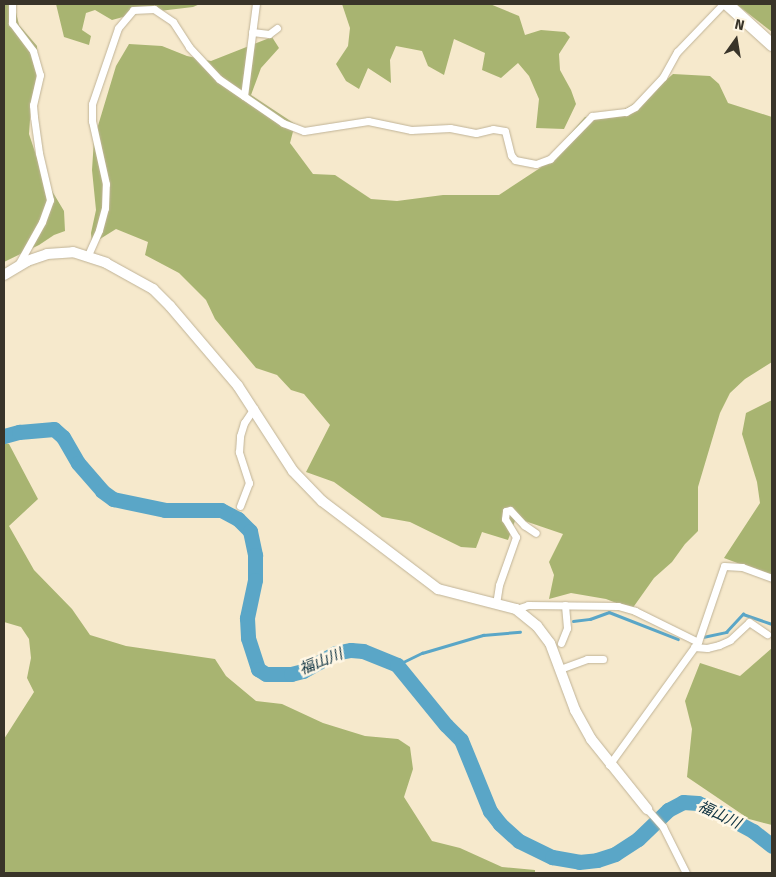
<!DOCTYPE html>
<html>
<head>
<meta charset="utf-8">
<style>
	body { margin:0 }
	#map { position:relative; width:776px; height:877px; overflow:hidden; background:#f6e9cc; font-family:"Fira Sans","Noto Sans JP",sans-serif }
	div>[style] { position:absolute }
	[style*='--x'] { left:calc(var(--x)*1px); top:calc(var(--y)*1px); width:calc(var(--w)*1px); rotate:calc(var(--a)*1deg) }
	.forest>* { inset:0; background:#a8b471 }
	.stream>* { height:2.5px; margin:-1.25px; padding:0 1.25px; transform-origin:1.25px; border-radius:1.25px; background:#5aa6c7 }
	.river>* { height:15px; margin:-7.5px; padding:0 7.5px; transform-origin:7.5px; border-radius:7.5px; background:#5aa6c7 }
	.roads { filter:drop-shadow(0 0 1px #c0b397) drop-shadow(0 0 1px #c0b397) }
	.street>* { height:7px; margin:-3.5px; padding:0 3.5px; transform-origin:3.5px; border-radius:3.5px; background:#fff }
	.secondary>* { height:10px; margin:-5px; padding:0 5px; transform-origin:5px; border-radius:5px; background:#fff }
	.highway>* { height:12px; margin:-6px; padding:0 6px; transform-origin:6px; border-radius:6px; background:#fff }
	span { translate:-50% -50%; white-space:nowrap; text-align:center; line-height:1.15; -webkit-text-stroke:5px #fff7e5; paint-order:stroke }
	.water-label { font-size:15px; color:#0c303f; font-style:italic }
	.frame { position:absolute; inset:0; border:5px solid #393429; pointer-events:none }
	.north { position:absolute; left:711px; top:15px; width:50px; height:50px; -webkit-text-stroke:4px #fff7e5; paint-order:stroke; rotate:13deg; font-size:14px; font-weight:700; line-height:20px; text-align:center; color:#393429 }
	.north::after { content:''; display:block; margin:auto; width:18px; height:22px; background:#393429; clip-path:polygon(50% 0,100% 100%,50% 72%,0 100%) }
</style>
</head>
<body>
<div id="map">
	<div class="forest">
		<i style="clip-path:polygon(4px 4px,14px 4px,19px 25px,37px 46px,38px 68px,31px 106px,29px 134px,43px 176px,64px 211px,65px 231px,54px 235px,39px 245px,4px 262px)"></i>
		<i style="clip-path:polygon(56px 4px,200px 4px,193px 7px,134px 14px,112px 20px,95px 10px,86px 13px,82px 30px,91px 36px,89px 45px,64px 37px)"></i>
		<i style="clip-path:polygon(342px 4px,490px 4px,519px 16px,525px 35px,541px 30px,565px 32px,570px 37px,559px 54px,560px 70px,571px 90px,576px 104px,564px 129px,536px 128px,539px 99px,529px 76px,518px 63px,501px 78px,482px 70px,485px 53px,454px 39px,444px 75px,428px 66px,422px 51px,396px 46px,390px 60px,391px 83px,368px 68px,359px 89px,346px 81px,336px 64px,348px 46px,350px 28px)"></i>
		<i style="clip-path:polygon(736px 4px,772px 4px,772px 32px)"></i>
		<i style="clip-path:polygon(272px 37px,279px 48px,261px 68px,251px 95px,295px 124px,290px 143px,313px 174px,335px 175px,371px 199px,397px 201px,443px 195px,499px 195px,540px 168px,585px 117px,616px 114px,648px 96px,673px 74px,710px 76px,719px 84px,728px 103px,772px 117px,772px 362px,745px 379px,730px 393px,720px 413px,698px 487px,698px 531px,685px 544px,672px 562px,654px 578px,632px 609px,606px 599px,571px 593px,549px 599px,554px 575px,549px 562px,563px 534px,516px 518px,508px 540px,482px 532px,476px 548px,461px 547px,410px 522px,382px 517px,334px 482px,306px 472px,330px 425px,304px 394px,291px 390px,277px 375px,256px 368px,215px 319px,206px 300px,179px 273px,145px 255px,148px 242px,116px 229px,92px 244px,91px 233px,96px 210px,92px 170px,94px 139px,116px 66px,129px 44px,162px 46px,187px 56px,211px 61px)"></i>
		<i style="clip-path:polygon(772px 400px,772px 576px,724px 558px,760px 503px,757px 482px,742px 434px,746px 413px)"></i>
		<i style="clip-path:polygon(4px 443px,9px 444px,38px 499px,9px 526px,34px 570px,72px 609px,90px 635px,126px 646px,215px 659px,226px 676px,256px 701px,282px 704px,323px 723px,365px 736px,398px 739px,410px 747px,413px 769px,404px 797px,432px 841px,460px 848px,502px 867px,535px 870px,535px 873px,7px 873px,4px 871px,4px 739px,34px 692px,27px 678px,31px 658px,29px 639px,21px 627px,4px 622px)"></i>
		<i style="clip-path:polygon(772px 648px,772px 825px,749px 819px,687px 777px,692px 729px,685px 701px,700px 663px,740px 676px)"></i>
	</div>
	<div class="stream">
		<i style="--x:573;--y:621;--w:17;--a:-7"></i>
		<i style="--x:590;--y:619;--w:20;--a:-20"></i>
		<i style="--x:609;--y:612;--w:74;--a:21.4"></i>
		<i style="--x:703;--y:637;--w:24;--a:-12"></i>
		<i style="--x:726;--y:632;--w:25;--a:-47"></i>
		<i style="--x:743;--y:614;--w:31;--a:19"></i>
		<i style="--x:397;--y:665;--w:28;--a:-26"></i>
		<i style="--x:422;--y:653;--w:64;--a:-16.4"></i>
		<i style="--x:483;--y:635;--w:37;--a:-5"></i>
	</div>
	<div class="river">
		<i style="--x:4;--y:436;--w:16;--a:-15"></i>
		<i style="--x:19;--y:432;--w:35;--a:-5"></i>
		<i style="--x:54;--y:429;--w:12;--a:42"></i>
		<i style="--x:63;--y:437;--w:30;--a:60"></i>
		<i style="--x:78;--y:463;--w:37;--a:49"></i>
		<i style="--x:102;--y:491;--w:14;--a:36"></i>
		<i style="--x:113;--y:499;--w:53;--a:11.9"></i>
		<i style="--x:165;--y:510;--w:56;--a:0"></i>
		<i style="--x:221;--y:510;--w:19;--a:28"></i>
		<i style="--x:238;--y:519;--w:17;--a:45"></i>
		<i style="--x:250;--y:531;--w:25;--a:78"></i>
		<i style="--x:255;--y:555;--w:25;--a:90"></i>
		<i style="--x:255;--y:580;--w:39;--a:102"></i>
		<i style="--x:247;--y:618;--w:20;--a:87"></i>
		<i style="--x:248;--y:638;--w:33;--a:72"></i>
		<i style="--x:258;--y:669;--w:9;--a:32"></i>
		<i style="--x:266;--y:674;--w:25;--a:0"></i>
		<i style="--x:291;--y:674;--w:12;--a:-14"></i>
		<i style="--x:303;--y:671;--w:37;--a:-29"></i>
		<i style="--x:335;--y:653;--w:16;--a:-11"></i>
		<i style="--x:351;--y:650;--w:12;--a:5"></i>
		<i style="--x:363;--y:651;--w:37;--a:22"></i>
		<i style="--x:397;--y:665;--w:77;--a:50.8"></i>
		<i style="--x:446;--y:725;--w:21;--a:45"></i>
		<i style="--x:461;--y:740;--w:77;--a:67.8"></i>
		<i style="--x:490;--y:811;--w:16;--a:52"></i>
		<i style="--x:500;--y:824;--w:25;--a:42"></i>
		<i style="--x:519;--y:841;--w:37;--a:26"></i>
		<i style="--x:552;--y:857;--w:27;--a:10"></i>
		<i style="--x:579;--y:862;--w:18;--a:-6"></i>
		<i style="--x:597;--y:860;--w:19;--a:-18"></i>
		<i style="--x:615;--y:854;--w:27;--a:-33"></i>
		<i style="--x:638;--y:839;--w:42;--a:-44"></i>
		<i style="--x:668;--y:810;--w:17;--a:-28"></i>
		<i style="--x:683;--y:802;--w:15;--a:4"></i>
		<i style="--x:698;--y:803;--w:20;--a:24"></i>
		<i style="--x:716;--y:811;--w:42;--a:28.4"></i>
		<i style="--x:753;--y:831;--w:24;--a:38"></i>
	</div>
	<div class="roads">
		<div class="street">
			<i style="--x:12;--y:4;--w:19;--a:90"></i>
			<i style="--x:12;--y:23;--w:35;--a:53"></i>
			<i style="--x:33;--y:51;--w:25;--a:74"></i>
			<i style="--x:40;--y:75;--w:31;--a:103"></i>
			<i style="--x:33;--y:105;--w:12;--a:85"></i>
			<i style="--x:34;--y:117;--w:36;--a:82"></i>
			<i style="--x:39;--y:153;--w:48;--a:76.8"></i>
			<i style="--x:50;--y:200;--w:23;--a:110"></i>
			<i style="--x:42;--y:222;--w:51;--a:119.1"></i>
			<i style="--x:252;--y:32;--w:17;--a:7"></i>
			<i style="--x:269;--y:34;--w:10;--a:-37"></i>
			<i style="--x:244;--y:96;--w:93;--a:-82.6"></i>
			<i style="--x:88;--y:255;--w:27;--a:-66"></i>
			<i style="--x:99;--y:230;--w:23;--a:-75"></i>
			<i style="--x:105;--y:208;--w:24;--a:-88"></i>
			<i style="--x:106;--y:184;--w:65;--a:-102.5"></i>
			<i style="--x:92;--y:121;--w:17;--a:-90"></i>
			<i style="--x:92;--y:104;--w:80;--a:-71.1"></i>
			<i style="--x:118;--y:28;--w:23;--a:-50"></i>
			<i style="--x:133;--y:10;--w:21;--a:-3"></i>
			<i style="--x:154;--y:9;--w:23;--a:34"></i>
			<i style="--x:173;--y:22;--w:30;--a:57"></i>
			<i style="--x:189;--y:47;--w:44;--a:46.8"></i>
			<i style="--x:219;--y:79;--w:78;--a:34.5"></i>
			<i style="--x:283;--y:123;--w:22;--a:21"></i>
			<i style="--x:304;--y:131;--w:65;--a:-8.9"></i>
			<i style="--x:368;--y:121;--w:44;--a:11.8"></i>
			<i style="--x:411;--y:130;--w:39;--a:-3"></i>
			<i style="--x:450;--y:128;--w:26;--a:11"></i>
			<i style="--x:476;--y:133;--w:17;--a:-13"></i>
			<i style="--x:493;--y:129;--w:12;--a:9"></i>
			<i style="--x:505;--y:131;--w:25;--a:76"></i>
			<i style="--x:511;--y:155;--w:6;--a:51"></i>
			<i style="--x:515;--y:160;--w:21;--a:11"></i>
			<i style="--x:536;--y:164;--w:15;--a:-20"></i>
			<i style="--x:550;--y:159;--w:60;--a:-45.7"></i>
			<i style="--x:592;--y:116;--w:34;--a:-7"></i>
			<i style="--x:626;--y:112;--w:10;--a:-29"></i>
			<i style="--x:635;--y:107;--w:41;--a:-47"></i>
			<i style="--x:663;--y:77;--w:29;--a:-61"></i>
			<i style="--x:677;--y:52;--w:66;--a:-46.2"></i>
			<i style="--x:240;--y:506;--w:25;--a:-69"></i>
			<i style="--x:249;--y:483;--w:33;--a:-108"></i>
			<i style="--x:239;--y:452;--w:16;--a:-86"></i>
			<i style="--x:240;--y:436;--w:14;--a:-73"></i>
			<i style="--x:244;--y:423;--w:18;--a:-56"></i>
			<i style="--x:496;--y:604;--w:19;--a:-81"></i>
			<i style="--x:499;--y:585;--w:51;--a:-70.5"></i>
			<i style="--x:516;--y:537;--w:21;--a:-121"></i>
			<i style="--x:505;--y:519;--w:8;--a:-83"></i>
			<i style="--x:506;--y:511;--w:4;--a:-14"></i>
			<i style="--x:510;--y:510;--w:21;--a:47"></i>
			<i style="--x:524;--y:525;--w:14;--a:34"></i>
			<i style="--x:516;--y:609;--w:13;--a:-18"></i>
			<i style="--x:528;--y:605;--w:90;--a:0.6"></i>
			<i style="--x:618;--y:606;--w:18;--a:16"></i>
			<i style="--x:635;--y:611;--w:70;--a:26.2"></i>
			<i style="--x:561;--y:643;--w:16;--a:-68"></i>
			<i style="--x:567;--y:628;--w:23;--a:-95"></i>
			<i style="--x:694;--y:647;--w:13;--a:4"></i>
			<i style="--x:707;--y:648;--w:12;--a:-14"></i>
			<i style="--x:719;--y:645;--w:12;--a:-24"></i>
			<i style="--x:730;--y:640;--w:26;--a:-43"></i>
			<i style="--x:749;--y:622;--w:22;--a:34"></i>
			<i style="--x:560;--y:669;--w:29;--a:-20"></i>
			<i style="--x:587;--y:659;--w:16;--a:0"></i>
			<i style="--x:609;--y:765;--w:152;--a:-54.1"></i>
			<i style="--x:698;--y:642;--w:80;--a:-71.1"></i>
			<i style="--x:724;--y:566;--w:18;--a:3"></i>
			<i style="--x:742;--y:567;--w:32;--a:20"></i>
			<i style="--x:647;--y:809;--w:24;--a:48"></i>
			<i style="--x:663;--y:827;--w:51;--a:63.4"></i>
		</div>
		<div class="secondary">
			<i style="--x:4;--y:275;--w:27;--a:-31"></i>
			<i style="--x:27;--y:261;--w:21;--a:-19"></i>
			<i style="--x:47;--y:254;--w:26;--a:-4"></i>
			<i style="--x:73;--y:252;--w:35;--a:18"></i>
			<i style="--x:106;--y:263;--w:54;--a:29"></i>
			<i style="--x:153;--y:289;--w:24;--a:45"></i>
			<i style="--x:170;--y:306;--w:105;--a:49.6"></i>
			<i style="--x:238;--y:386;--w:101;--a:57.1"></i>
			<i style="--x:293;--y:471;--w:42;--a:46"></i>
			<i style="--x:322;--y:501;--w:146;--a:37.2"></i>
			<i style="--x:438;--y:589;--w:81;--a:14.4"></i>
			<i style="--x:516;--y:609;--w:27;--a:39"></i>
			<i style="--x:537;--y:626;--w:21;--a:53"></i>
			<i style="--x:550;--y:643;--w:72;--a:69.5"></i>
			<i style="--x:575;--y:710;--w:33;--a:61"></i>
			<i style="--x:591;--y:739;--w:90;--a:51.3"></i>
		</div>
		<div class="highway">
			<i style="--x:727;--y:4;--w:61;--a:42.3"></i>
		</div>
	</div>
	<div class="water-label">
		<span style="left:321px;top:662px;rotate:-22deg">福山川</span>
		<span style="left:719px;top:815px;rotate:25deg">福山川</span>
	</div>
	<div class="frame"></div>
	<div class="north">N</div>
</div>
</body>
</html>
